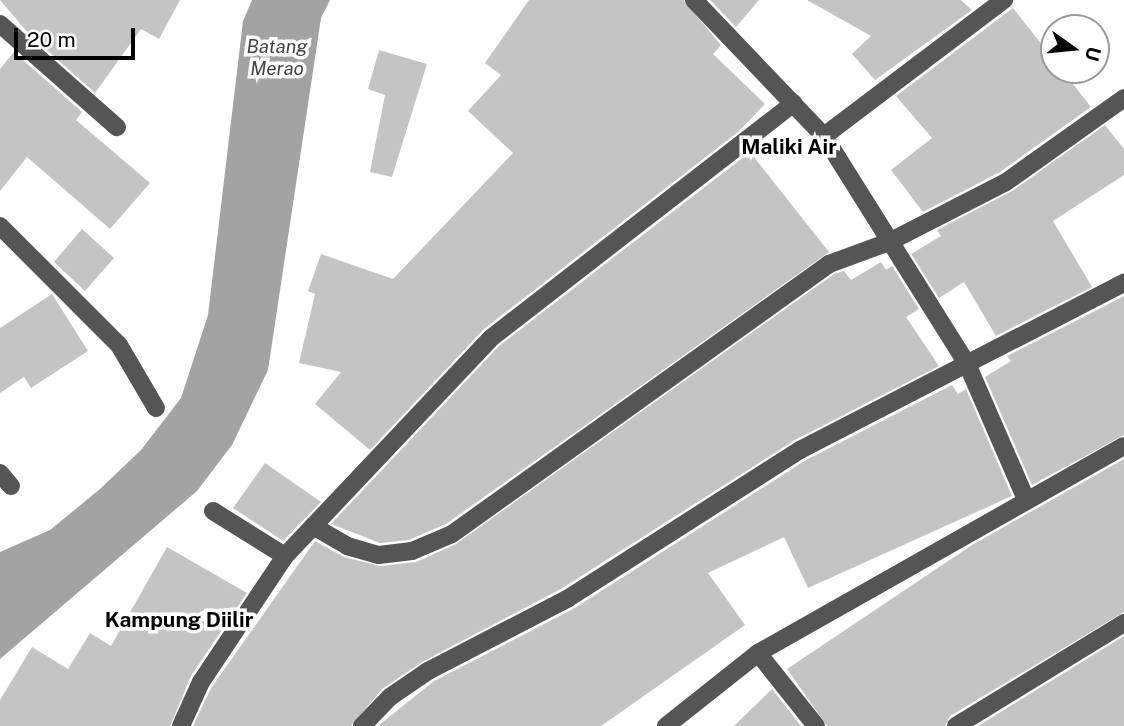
<!DOCTYPE html>
<html>
<head>
<meta charset="utf-8">
<style>
	body { margin:0 }
	#map { position:relative; width:1124px; height:726px; overflow:hidden; background:#fff; font-family:"Public Sans",sans-serif }
	div>[style] { position:absolute }
	[style*='--x'] { left:calc(var(--x)*1px); top:calc(var(--y)*1px); width:calc(var(--w)*1px); rotate:calc(var(--a)*1deg) }
	.water>* { inset:0; background:#a3a3a3 }
	.building>* { inset:0; background:#c4c4c4 }
	.minor>* { height:18px; margin:-9px; padding:0 9px; transform-origin:9px; border-radius:9px; background:#555 }
	span { translate:-50% -50%; white-space:nowrap; text-align:center; line-height:1.15; -webkit-text-stroke:7px #fff; paint-order:stroke }
	.water-label { font-size:19px; color:#444; font-style:italic }
	.quarter-label { font-size:21px; color:#000; font-weight:700 }
	.north { position:absolute; left:1040px; top:14px; width:70px; height:70px; box-sizing:border-box; background:#fff; border:2px solid #999; border-radius:50%; rotate:105deg; font-size:19px; font-weight:700; line-height:28px; text-align:center; color:#000 }
	.north::after { content:''; display:block; margin:auto; width:24px; height:32px; background:#000; clip-path:polygon(50% 0,100% 100%,50% 72%,0 100%) }
	.scale { position:absolute; left:14px; top:28px; width:121px; height:32px; box-sizing:border-box; border:4px solid #000; border-top:0; padding-left:9px; font-size:21px; line-height:24px; white-space:nowrap; color:#000; -webkit-text-stroke:5px #fff; paint-order:stroke }
</style>
</head>
<body>
<div id="map">
	<div class="water">
		<i style="clip-path:polygon(252px 0,330px 0,321px 18px,268px 370px,232px 445px,197px 491px,0 659px,0 552px,50px 530px,100px 489px,141px 450px,181px 398px,208px 315px,243px 21px)"></i>
	</div>
	<div class="building">
		<i style="clip-path:polygon(0 0,180px 0,159px 39px,141px 29px,95px 93px,29px 34px)"></i>
		<i style="clip-path:polygon(529px 0,683px 0,721px 45px,713px 54px,765px 104px,738px 132px,484px 329px,370px 450px,315px 404px,341px 372px,299px 363px,315px 294px,308px 291px,321px 254px,393px 279px,513px 153px,468px 111px,501px 75px,485px 63px)"></i>
		<i style="clip-path:polygon(710px 0,759px 0,736px 27px)"></i>
		<i style="clip-path:polygon(807px 0,961px 0,972px 10px,875px 80px,852px 54px,871px 36px)"></i>
		<i style="clip-path:polygon(1013px 8px,1054px 60px,1054px 70px,1062px 70px,1091px 107px,1000px 172px,923px 212px,891px 170px,932px 138px,896px 96px)"></i>
		<i style="clip-path:polygon(379px 50px,427px 64px,392px 177px,370px 172px,385px 95px,368px 89px)"></i>
		<i style="clip-path:polygon(14px 52px,82px 112px,76px 120px,150px 183px,110px 229px,27px 157px,0 191px,0 69px)"></i>
		<i style="clip-path:polygon(1105px 125px,1124px 149px,1124px 175px,1053px 221px,1092px 287px,996px 336px,964px 282px,939px 298px,911px 254px,941px 236px,937px 230px,1012px 191px)"></i>
		<i style="clip-path:polygon(750px 152px,829px 252px,446px 524px,409px 540px,380px 543px,331px 524px,499px 346px)"></i>
		<i style="clip-path:polygon(82px 229px,114px 258px,85px 291px,54px 262px)"></i>
		<i style="clip-path:polygon(881px 262px,886px 270px,892px 266px,919px 309px,906px 317px,939px 366px,795px 440px,561px 589px,422px 662px,382px 689px,351px 726px,193px 726px,211px 688px,315px 541px,344px 557px,380px 566px,416px 562px,456px 544px,834px 274px,844px 271px,851px 280px)"></i>
		<i style="clip-path:polygon(52px 294px,88px 351px,31px 388px,24px 377px,0 393px,0 328px)"></i>
		<i style="clip-path:polygon(1124px 296px,1124px 435px,1032px 485px,985px 377px,1011px 361px,1007px 356px)"></i>
		<i style="clip-path:polygon(952px 385px,958px 394px,966px 389px,1012px 496px,808px 588px,784px 537px,708px 573px,745px 625px,601px 726px,378px 726px,434px 681px,573px 609px,806px 460px)"></i>
		<i style="clip-path:polygon(1124px 459px,1124px 612px,950px 716px,945px 726px,827px 726px,787px 669px,972px 545px)"></i>
		<i style="clip-path:polygon(265px 463px,321px 502px,283px 541px,233px 508px)"></i>
		<i style="clip-path:polygon(167px 547px,247px 593px,191px 676px,170px 726px,0 726px,0 700px,32px 647px,68px 669px,90px 633px,111px 646px)"></i>
		<i style="clip-path:polygon(1124px 636px,1124px 726px,978px 726px)"></i>
		<i style="clip-path:polygon(772px 689px,801px 726px,734px 726px)"></i>
	</div>
	<div class="minor">
		<i style="--x:694;--y:0;--w:188;--a:46.3"></i>
		<i style="--x:824;--y:136;--w:271;--a:57.9"></i>
		<i style="--x:968;--y:366;--w:143;--a:66.5"></i>
		<i style="--x:0;--y:24;--w:156;--a:41.4"></i>
		<i style="--x:824;--y:136;--w:226;--a:-37.1"></i>
		<i style="--x:0;--y:226;--w:168;--a:45"></i>
		<i style="--x:119;--y:345;--w:73;--a:59.6"></i>
		<i style="--x:0;--y:473;--w:17;--a:50"></i>
		<i style="--x:213;--y:511;--w:85;--a:32"></i>
		<i style="--x:313;--y:526;--w:39;--a:30"></i>
		<i style="--x:347;--y:546;--w:33;--a:16"></i>
		<i style="--x:379;--y:555;--w:33;--a:-7"></i>
		<i style="--x:412;--y:551;--w:43;--a:-23"></i>
		<i style="--x:452;--y:534;--w:464;--a:-35.6"></i>
		<i style="--x:829;--y:264;--w:64;--a:-20.1"></i>
		<i style="--x:889;--y:242;--w:131;--a:-27.1"></i>
		<i style="--x:1006;--y:182;--w:145;--a:-35.4"></i>
		<i style="--x:758;--y:653;--w:93;--a:51.5"></i>
		<i style="--x:181;--y:726;--w:48;--a:-65.6"></i>
		<i style="--x:201;--y:682;--w:151;--a:-56.3"></i>
		<i style="--x:285;--y:556;--w:300;--a:-46.6"></i>
		<i style="--x:491;--y:338;--w:383;--a:-37.8"></i>
		<i style="--x:362;--y:726;--w:40;--a:-46"></i>
		<i style="--x:390;--y:697;--w:46;--a:-34.4"></i>
		<i style="--x:428;--y:671;--w:157;--a:-27.4"></i>
		<i style="--x:567;--y:599;--w:277;--a:-32.6"></i>
		<i style="--x:800;--y:450;--w:365;--a:-27.3"></i>
		<i style="--x:666;--y:726;--w:117;--a:-38.4"></i>
		<i style="--x:758;--y:653;--w:420;--a:-29.5"></i>
		<i style="--x:956;--y:726;--w:197;--a:-31.5"></i>
	</div>
	<div class="water-label">
		<span style="left:277px;top:58px">Batang<br>Merao</span>
	</div>
	<div class="quarter-label">
		<span style="left:789px;top:147px">Maliki Air</span>
		<span style="left:179px;top:620px">Kampung Diilir</span>
	</div>
	<div class="north">U</div>
	<div class="scale">20 m</div>
</div>
</body>
</html>
